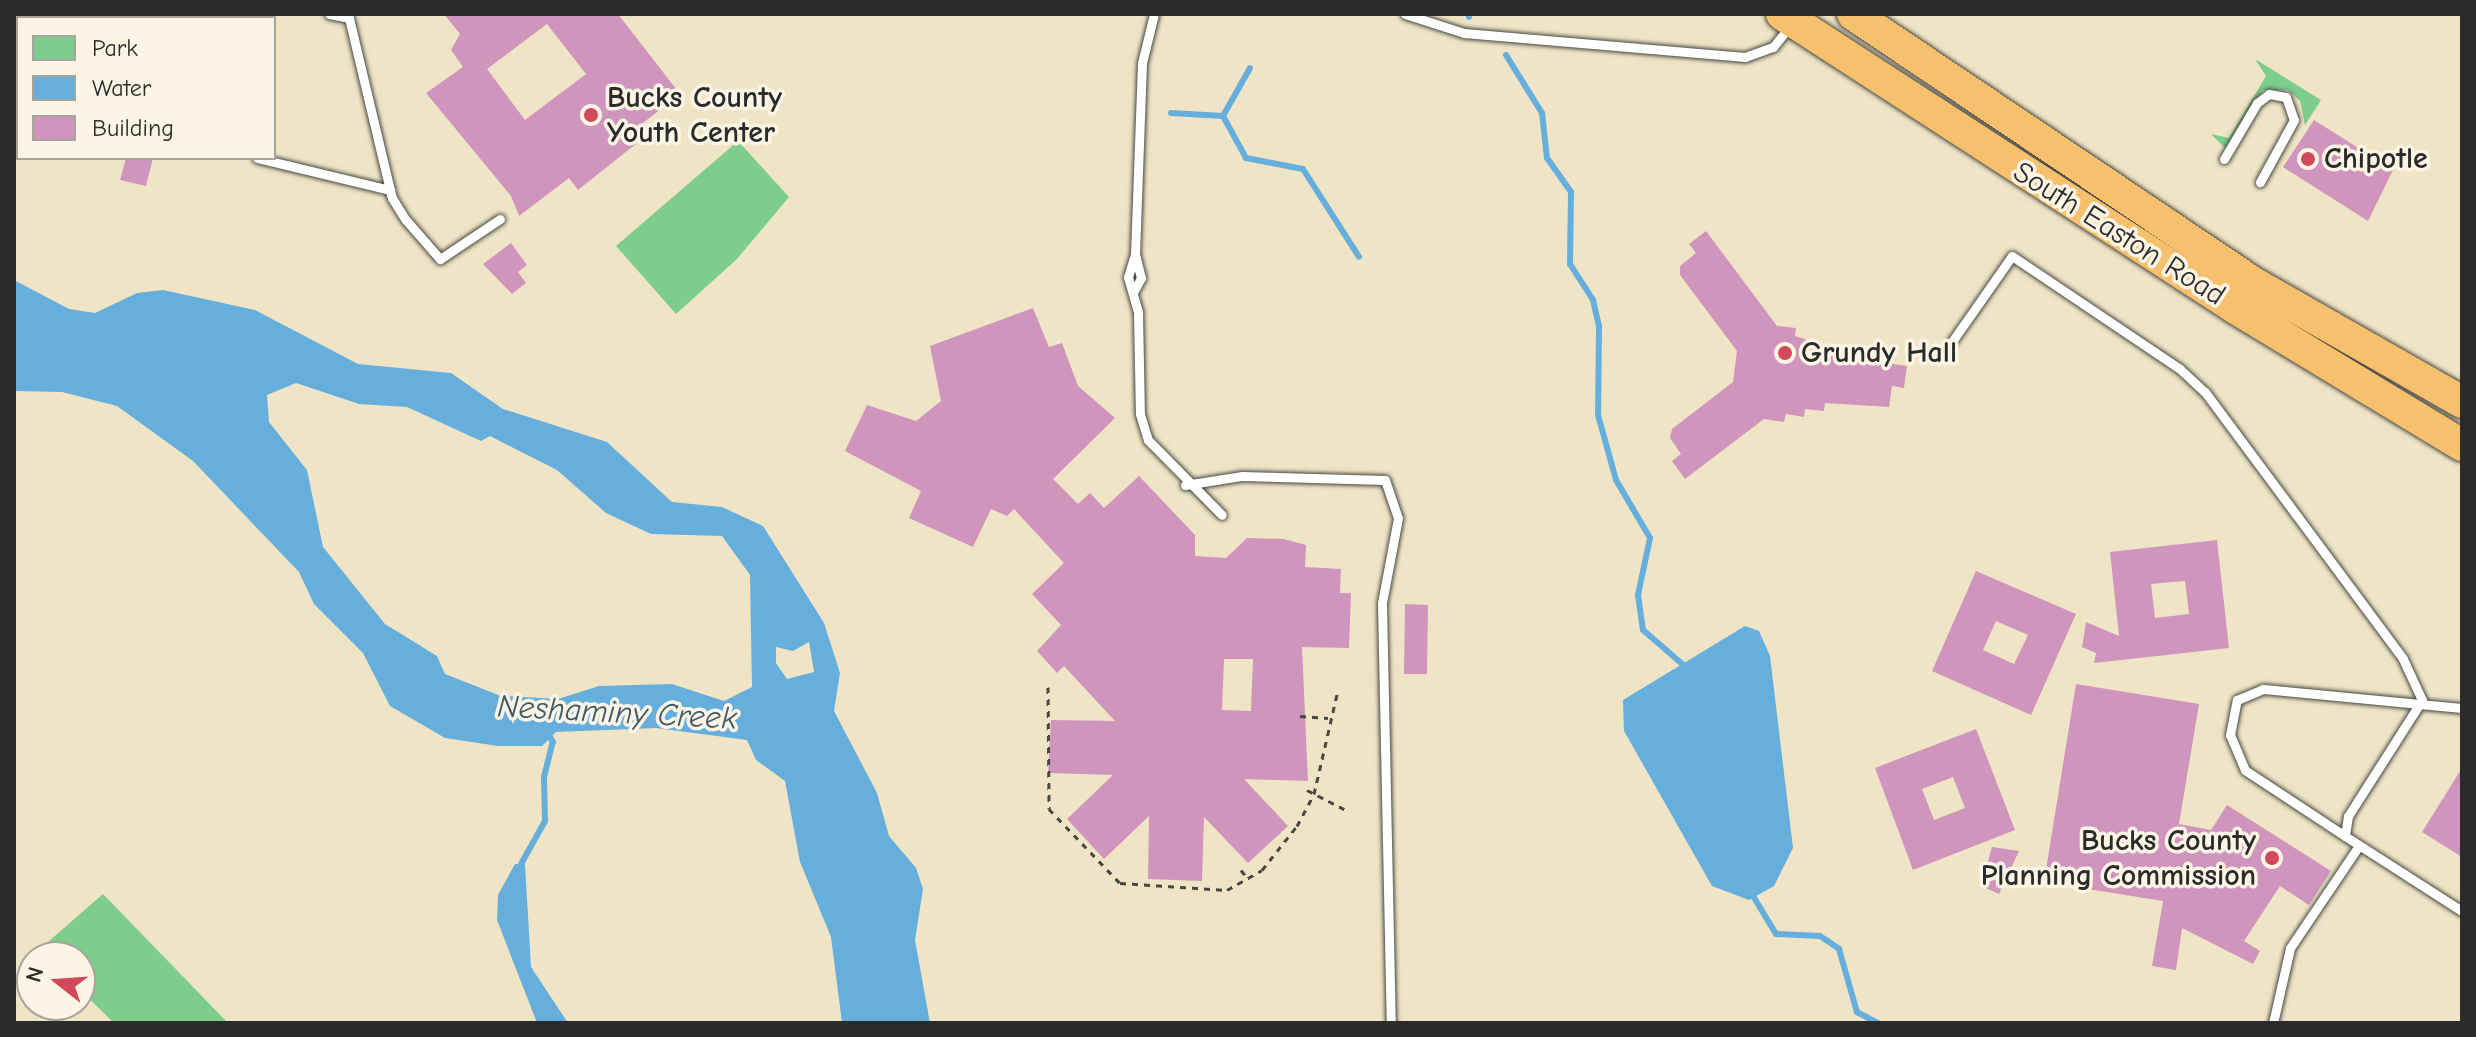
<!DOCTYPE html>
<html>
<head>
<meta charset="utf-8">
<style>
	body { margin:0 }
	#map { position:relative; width:2476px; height:1037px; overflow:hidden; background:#efe5c6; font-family:"Comic Neue",sans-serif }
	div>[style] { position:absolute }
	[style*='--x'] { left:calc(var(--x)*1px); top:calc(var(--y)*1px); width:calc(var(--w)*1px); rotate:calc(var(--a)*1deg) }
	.green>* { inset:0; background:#7dcd8d }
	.water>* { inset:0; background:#66afdd }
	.stream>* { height:6px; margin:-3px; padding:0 3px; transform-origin:3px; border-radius:3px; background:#66afdd }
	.building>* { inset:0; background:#cf95bd }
	.path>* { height:3px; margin-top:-1.5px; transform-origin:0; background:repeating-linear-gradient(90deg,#484742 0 6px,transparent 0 12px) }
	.roads { filter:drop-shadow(0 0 2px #484742) drop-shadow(0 0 2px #484742) }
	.lane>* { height:9px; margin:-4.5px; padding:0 4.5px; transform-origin:4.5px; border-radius:4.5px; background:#fff }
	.highway>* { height:32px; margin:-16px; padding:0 16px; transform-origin:16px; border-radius:16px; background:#f7c06c }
	.dots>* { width:22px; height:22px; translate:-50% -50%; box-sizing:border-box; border:4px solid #fcf5e5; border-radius:50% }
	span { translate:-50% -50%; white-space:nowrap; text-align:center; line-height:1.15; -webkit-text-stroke:7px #fcf5e5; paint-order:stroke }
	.poi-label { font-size:30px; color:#2b2b2b; font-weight:700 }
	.left { translate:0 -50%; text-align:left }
	.right { translate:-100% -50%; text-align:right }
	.street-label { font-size:30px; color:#2b2b2b }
	.water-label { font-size:32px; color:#405969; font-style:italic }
	.frame { position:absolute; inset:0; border:16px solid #2b2b2b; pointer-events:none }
	.legend { position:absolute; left:16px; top:16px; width:260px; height:144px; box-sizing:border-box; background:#fcf5e5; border:2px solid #a8a49b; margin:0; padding:10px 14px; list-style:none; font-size:24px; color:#2b2b2b }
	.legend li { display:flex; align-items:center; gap:16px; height:40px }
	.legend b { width:40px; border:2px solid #a8a49b }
	.north { position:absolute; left:16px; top:941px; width:80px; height:80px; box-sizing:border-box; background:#fcf5e5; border:2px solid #a8a49b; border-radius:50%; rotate:287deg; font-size:22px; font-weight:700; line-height:32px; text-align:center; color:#2b2b2b }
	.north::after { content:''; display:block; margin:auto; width:28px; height:36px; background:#d1495b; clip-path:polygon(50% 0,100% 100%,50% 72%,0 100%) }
</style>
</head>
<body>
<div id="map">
	<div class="green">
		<i style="clip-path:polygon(2255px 59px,2321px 100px,2305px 125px,2300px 101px,2288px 90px,2263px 90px,2226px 149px,2211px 134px,2229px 138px,2266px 76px)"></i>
		<i style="clip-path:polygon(738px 141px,789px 197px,737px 259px,676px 314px,616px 246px)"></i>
		<i style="clip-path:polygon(103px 894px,228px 1023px,114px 1023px,80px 990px,80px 957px,45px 956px,49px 941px)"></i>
	</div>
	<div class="water">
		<i style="clip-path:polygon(evenodd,14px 280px,69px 309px,95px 313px,137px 293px,163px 290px,255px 310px,358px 364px,451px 373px,503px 409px,607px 442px,672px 502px,722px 507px,763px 526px,824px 623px,840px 673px,834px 711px,877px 793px,889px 836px,916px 868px,923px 889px,915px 940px,930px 1023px,842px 1023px,831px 937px,800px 862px,785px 781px,756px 760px,747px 740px,656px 728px,556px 732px,542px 746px,498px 746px,445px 738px,390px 706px,363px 653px,314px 604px,299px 572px,193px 461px,117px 406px,62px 392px,14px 391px,14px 280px,296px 383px,359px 404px,407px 407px,481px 441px,490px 436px,557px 470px,606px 513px,651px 534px,722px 536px,750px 575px,752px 687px,724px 701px,672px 684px,599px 686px,558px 699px,501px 696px,445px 674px,437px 656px,385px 624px,323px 547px,307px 470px,269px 422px,267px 395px,296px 383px,14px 280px,809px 642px,814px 672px,787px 679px,776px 663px,776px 647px,793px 651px,809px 642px)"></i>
		<i style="clip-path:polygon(1745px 626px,1759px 631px,1770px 656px,1793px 848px,1774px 886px,1749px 900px,1712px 886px,1624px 731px,1623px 700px)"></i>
		<i style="clip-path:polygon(515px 864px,525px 864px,531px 967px,568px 1023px,537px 1023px,497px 920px,498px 895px)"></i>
	</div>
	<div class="stream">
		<i style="--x:1468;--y:14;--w:3;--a:72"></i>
		<i style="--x:1506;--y:55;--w:68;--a:58.2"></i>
		<i style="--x:1542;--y:113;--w:45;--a:83.7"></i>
		<i style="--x:1547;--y:158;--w:42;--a:54.8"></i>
		<i style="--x:1571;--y:192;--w:72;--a:90.8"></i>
		<i style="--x:1570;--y:264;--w:43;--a:57.4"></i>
		<i style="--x:1593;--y:300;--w:27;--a:77"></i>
		<i style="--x:1599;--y:326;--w:89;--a:90.6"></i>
		<i style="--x:1598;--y:415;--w:67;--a:74.5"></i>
		<i style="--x:1616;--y:480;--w:67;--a:59.6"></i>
		<i style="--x:1650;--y:538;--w:58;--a:101.9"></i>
		<i style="--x:1638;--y:595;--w:35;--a:82"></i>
		<i style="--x:1643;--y:630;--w:58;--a:40.8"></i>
		<i style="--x:1171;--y:113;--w:52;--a:3.3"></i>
		<i style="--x:1223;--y:116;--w:55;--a:-60.6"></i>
		<i style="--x:1223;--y:116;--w:48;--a:61.3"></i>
		<i style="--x:1246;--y:158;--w:58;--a:10.9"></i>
		<i style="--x:1303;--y:169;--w:104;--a:57.5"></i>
		<i style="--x:521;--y:864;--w:49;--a:-60.8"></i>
		<i style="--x:545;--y:821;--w:44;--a:-91.3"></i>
		<i style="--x:544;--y:777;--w:36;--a:-76"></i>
		<i style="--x:553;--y:742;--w:13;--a:-122"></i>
		<i style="--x:1750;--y:891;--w:50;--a:58.8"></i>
		<i style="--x:1776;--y:934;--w:44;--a:2.6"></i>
		<i style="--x:1820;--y:936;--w:23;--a:34"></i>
		<i style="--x:1839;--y:949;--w:66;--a:74.1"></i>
		<i style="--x:1857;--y:1012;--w:24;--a:28"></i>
	</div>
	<div class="building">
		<i style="clip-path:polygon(evenodd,444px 14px,618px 14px,680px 94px,630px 133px,637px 143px,578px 190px,569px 178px,519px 216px,511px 196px,426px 93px,463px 67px,451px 50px,460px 34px,444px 14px,547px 24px,586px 74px,525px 120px,487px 69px,547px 24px)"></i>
		<i style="clip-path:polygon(2314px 120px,2393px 170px,2368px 221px,2283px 167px)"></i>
		<i style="clip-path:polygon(126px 158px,153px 158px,146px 186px,120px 180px)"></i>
		<i style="clip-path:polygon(1706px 231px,1777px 326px,1796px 328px,1795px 336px,1833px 348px,1832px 355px,1907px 366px,1904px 388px,1892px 386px,1889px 407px,1825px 403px,1824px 411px,1805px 409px,1804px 417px,1786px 414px,1784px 422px,1764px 419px,1685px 479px,1672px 461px,1681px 454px,1670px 438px,1672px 429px,1733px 382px,1737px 351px,1680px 275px,1680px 266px,1696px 253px,1689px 244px)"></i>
		<i style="clip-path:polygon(511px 243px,527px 265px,518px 272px,526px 283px,512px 294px,483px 264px)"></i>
		<i style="clip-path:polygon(evenodd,1033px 308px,1049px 347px,1062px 343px,1078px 386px,1115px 418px,1053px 479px,1078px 504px,1090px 493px,1104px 508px,1139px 476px,1195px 535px,1195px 556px,1226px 558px,1247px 538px,1284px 539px,1306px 545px,1305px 567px,1341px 569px,1340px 593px,1351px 593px,1349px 648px,1302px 647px,1308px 781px,1244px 779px,1288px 826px,1248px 863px,1204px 817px,1202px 881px,1148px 879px,1149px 816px,1104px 859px,1067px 819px,1113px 775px,1048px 773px,1051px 720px,1115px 721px,1064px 666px,1057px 673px,1037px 651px,1061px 625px,1032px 594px,1064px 563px,1014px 509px,1007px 516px,991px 509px,973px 547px,909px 518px,921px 491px,845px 451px,867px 405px,916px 421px,941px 401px,930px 346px,1033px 308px,1224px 659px,1253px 659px,1251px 711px,1222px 710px,1224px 659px)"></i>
		<i style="clip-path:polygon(evenodd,2217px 540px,2229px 648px,2094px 663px,2096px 653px,2082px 647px,2086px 622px,2119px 636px,2110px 552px,2217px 540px,2185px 581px,2189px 614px,2155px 618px,2151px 584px,2185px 581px)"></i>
		<i style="clip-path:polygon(evenodd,1976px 571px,2076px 614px,2031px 715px,1932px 671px,1976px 571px,1996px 621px,2028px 635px,2014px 664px,1983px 650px,1996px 621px)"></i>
		<i style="clip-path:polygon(1405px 604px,1428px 605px,1427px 674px,1404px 674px)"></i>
		<i style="clip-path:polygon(2076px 684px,2199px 704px,2179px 824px,2211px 830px,2227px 805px,2331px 871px,2309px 905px,2280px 886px,2244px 941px,2260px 951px,2253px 964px,2182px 928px,2176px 970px,2152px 966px,2163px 901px,2044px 882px)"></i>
		<i style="clip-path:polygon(evenodd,1976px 729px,2015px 830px,1913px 870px,1875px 768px,1976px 729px,1953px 777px,1965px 808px,1934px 820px,1922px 789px,1953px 777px)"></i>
		<i style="clip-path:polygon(2462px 768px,2462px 857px,2422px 832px)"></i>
		<i style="clip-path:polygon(1992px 847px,2019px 851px,1999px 894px,1981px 886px)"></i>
	</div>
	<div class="path">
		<i style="--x:1048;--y:687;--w:122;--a:89.5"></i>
		<i style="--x:1049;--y:809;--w:103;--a:46.2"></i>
		<i style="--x:1120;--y:883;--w:107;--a:3.7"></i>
		<i style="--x:1227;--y:890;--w:40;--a:-29.7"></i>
		<i style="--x:1262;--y:870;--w:56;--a:-51.5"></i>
		<i style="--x:1297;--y:826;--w:36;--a:-62"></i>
		<i style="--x:1314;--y:794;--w:103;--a:-77"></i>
		<i style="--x:1300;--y:716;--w:28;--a:4"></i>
		<i style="--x:1307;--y:790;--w:44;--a:27.1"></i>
		<i style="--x:1241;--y:870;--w:11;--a:52"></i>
	</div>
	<div class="roads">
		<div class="lane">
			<i style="--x:329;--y:14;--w:20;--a:11"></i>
			<i style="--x:349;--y:18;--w:185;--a:76.6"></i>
			<i style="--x:392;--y:198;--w:26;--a:58"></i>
			<i style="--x:406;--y:220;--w:52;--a:48.9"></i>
			<i style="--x:440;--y:259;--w:72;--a:-33.7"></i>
			<i style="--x:1154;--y:14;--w:50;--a:103.8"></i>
			<i style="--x:1142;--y:63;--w:191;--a:92.1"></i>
			<i style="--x:1135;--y:254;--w:24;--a:107"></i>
			<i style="--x:1128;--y:277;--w:37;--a:74"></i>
			<i style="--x:1138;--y:313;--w:101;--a:88.9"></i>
			<i style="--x:1140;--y:414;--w:27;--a:73"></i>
			<i style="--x:1148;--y:440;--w:105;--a:45.4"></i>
			<i style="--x:1405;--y:14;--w:62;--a:17.9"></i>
			<i style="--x:1464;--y:33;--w:282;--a:4.9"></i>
			<i style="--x:1745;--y:57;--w:30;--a:-20"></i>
			<i style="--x:1773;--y:47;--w:27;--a:-51"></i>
			<i style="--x:14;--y:18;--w:4;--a:14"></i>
			<i style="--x:158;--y:18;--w:4;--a:-76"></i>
			<i style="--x:257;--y:158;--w:137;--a:13.5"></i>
			<i style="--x:2224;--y:159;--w:65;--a:-59.5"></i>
			<i style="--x:2257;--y:103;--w:15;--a:-37"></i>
			<i style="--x:2269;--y:94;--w:17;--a:10"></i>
			<i style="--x:2286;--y:97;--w:24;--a:71"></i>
			<i style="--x:2294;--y:120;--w:71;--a:118.7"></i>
			<i style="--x:1134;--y:291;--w:15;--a:-62"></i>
			<i style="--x:1141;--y:278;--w:25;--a:-104"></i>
			<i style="--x:1951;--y:343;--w:106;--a:-55"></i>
			<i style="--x:2012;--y:256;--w:202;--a:33.9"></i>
			<i style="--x:2180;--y:369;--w:34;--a:43"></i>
			<i style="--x:2205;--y:392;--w:332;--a:53.4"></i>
			<i style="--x:2403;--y:659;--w:45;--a:65.1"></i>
			<i style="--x:1185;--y:485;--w:58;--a:-9"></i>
			<i style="--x:1242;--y:476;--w:143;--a:1.6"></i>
			<i style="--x:1385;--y:480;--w:40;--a:71.1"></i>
			<i style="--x:1398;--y:518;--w:86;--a:100.7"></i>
			<i style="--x:1382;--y:603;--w:420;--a:88.8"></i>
			<i style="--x:2422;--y:700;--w:138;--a:122.5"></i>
			<i style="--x:2348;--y:816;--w:20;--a:99"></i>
			<i style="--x:2345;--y:836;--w:139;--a:32.7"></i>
			<i style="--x:2345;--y:836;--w:120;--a:-146.6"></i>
			<i style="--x:2245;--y:770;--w:38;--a:-113"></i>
			<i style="--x:2230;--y:735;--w:36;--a:-79"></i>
			<i style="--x:2237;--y:700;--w:28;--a:-23"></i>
			<i style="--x:2263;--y:689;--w:200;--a:5.5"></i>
			<i style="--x:2273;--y:1023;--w:77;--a:-77.2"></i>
			<i style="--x:2290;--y:948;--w:122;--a:-56"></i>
		</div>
		<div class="highway">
			<i style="--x:1782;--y:14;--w:539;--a:32.95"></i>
			<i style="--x:2234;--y:307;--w:267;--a:31.2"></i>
			<i style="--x:1853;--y:14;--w:486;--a:33.9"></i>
			<i style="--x:2257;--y:285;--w:236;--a:29.7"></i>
		</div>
	</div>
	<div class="dots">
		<i style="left:591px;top:115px;background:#d1495b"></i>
		<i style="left:2308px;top:159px;background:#d1495b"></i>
		<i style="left:1785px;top:353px;background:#d1495b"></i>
		<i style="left:2272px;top:858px;background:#d1495b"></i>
	</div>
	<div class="poi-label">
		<span class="left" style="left:607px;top:115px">Bucks County<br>Youth Center</span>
		<span class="left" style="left:2324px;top:159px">Chipotle</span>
		<span class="left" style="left:1801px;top:353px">Grundy Hall</span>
		<span class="right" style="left:2256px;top:858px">Bucks County<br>Planning Commission</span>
	</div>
	<div class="street-label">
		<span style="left:2119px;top:234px;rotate:32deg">South Easton Road</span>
	</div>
	<div class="water-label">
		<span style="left:617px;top:713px;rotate:3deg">Neshaminy Creek</span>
	</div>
	<div class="frame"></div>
	<ul class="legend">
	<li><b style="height:22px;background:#7dcd8d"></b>Park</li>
	<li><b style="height:22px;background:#66afdd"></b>Water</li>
	<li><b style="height:22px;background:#cf95bd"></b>Building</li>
	</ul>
	<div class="north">N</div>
</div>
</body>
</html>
